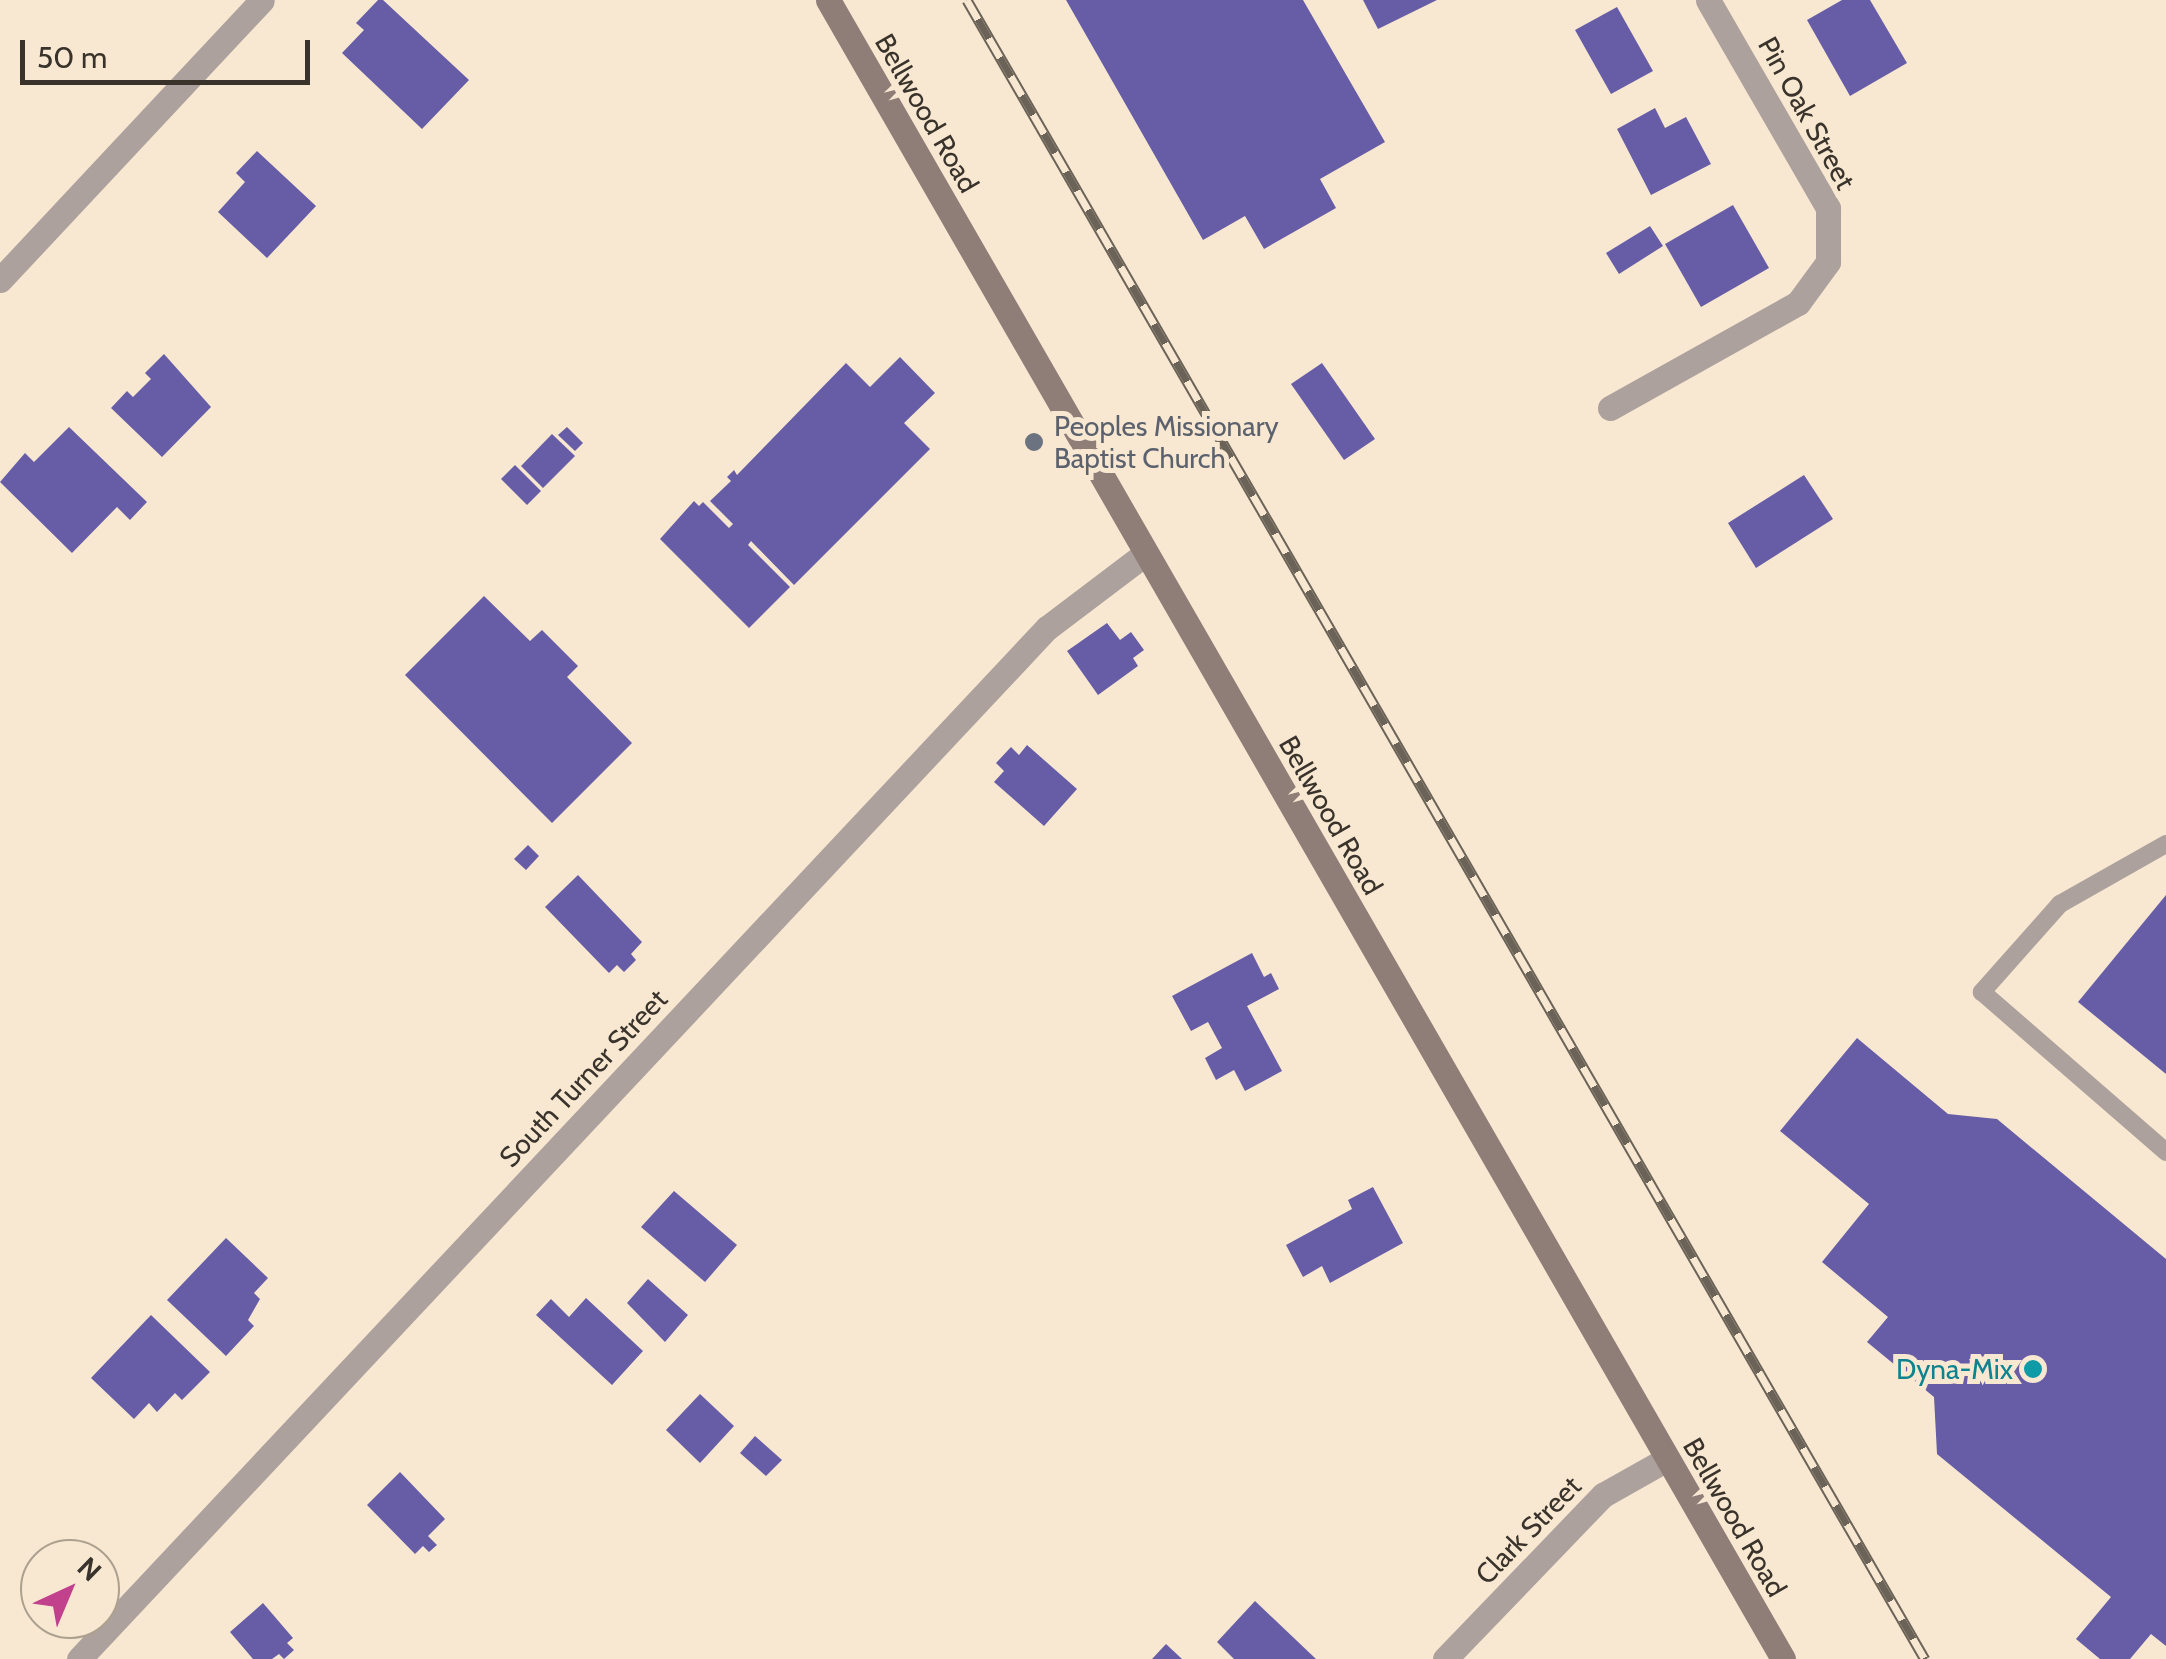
<!DOCTYPE html>
<html>
<head>
<meta charset="utf-8">
<style>
	body { margin:0 }
	#map { position:relative; width:2166px; height:1659px; overflow:hidden; background:#f8e8d2; font-family:Cabin,sans-serif }
	div>[style] { position:absolute }
	[style*='--x'] { left:calc(var(--x)*1px); top:calc(var(--y)*1px); width:calc(var(--w)*1px); rotate:calc(var(--a)*1deg) }
	.building>* { inset:0; background:#675da7 }
	.lane>* { height:18px; margin:-9px; padding:0 9px; transform-origin:9px; border-radius:9px; background:#ada19d }
	.street>* { height:25px; margin:-12.5px; padding:0 12.5px; transform-origin:12.5px; border-radius:12.5px; background:#ada19d }
	.secondary>* { height:25px; margin:-12.5px; padding:0 12.5px; transform-origin:12.5px; border-radius:12.5px; background:#8f7e78 }
	.rail>* { height:11px; margin-top:-5.5px; transform-origin:0; background:repeating-linear-gradient(90deg,#f8e8d2 0 22px,#6b6357 0 44px); box-sizing:border-box; border-block:2px solid #6b6357 }
	.dots>* { width:28px; height:28px; translate:-50% -50%; box-sizing:border-box; border:5px solid #f8e8d2; border-radius:50% }
	span { translate:-50% -50%; white-space:nowrap; text-align:center; line-height:1.15; -webkit-text-stroke:10px #f8e8d2; paint-order:stroke }
	.street-label { font-size:28px; color:#39332b }
	.worship-label { font-size:28px; color:#5b616d }
	.left { translate:0 -50%; text-align:left }
	.culture-label { font-size:28px; color:#0d838f }
	.right { translate:-100% -50%; text-align:right }
	.north { position:absolute; left:20px; top:1539px; width:100px; height:100px; box-sizing:border-box; background:#f8e8d2; border:2px solid #aca08f; border-radius:50%; rotate:44deg; font-size:28px; font-weight:700; line-height:40px; text-align:center; color:#39332b }
	.north::after { content:''; display:block; margin:auto; width:35px; height:45px; background:#c1418c; clip-path:polygon(50% 0,100% 100%,50% 72%,0 100%) }
	.scale { position:absolute; left:20px; top:40px; width:290px; height:45px; box-sizing:border-box; border:5px solid #39332b; border-top:0; padding-left:12px; font-size:30px; line-height:35px; white-space:nowrap; color:#39332b; -webkit-text-stroke:8px #f8e8d2; paint-order:stroke }
</style>
</head>
<body>
<div id="map">
	<div class="building">
		<i style="clip-path:polygon(378px 0,383px 0,469px 80px,422px 129px,342px 53px,364px 30px,356px 23px)"></i>
		<i style="clip-path:polygon(1066px 0,1303px 0,1385px 142px,1320px 179px,1336px 208px,1264px 249px,1245px 216px,1203px 240px)"></i>
		<i style="clip-path:polygon(1363px 0,1437px 0,1378px 29px)"></i>
		<i style="clip-path:polygon(1842px 0,1870px 0,1907px 63px,1850px 96px,1807px 20px)"></i>
		<i style="clip-path:polygon(1617px 7px,1653px 71px,1611px 94px,1575px 30px)"></i>
		<i style="clip-path:polygon(1655px 108px,1665px 128px,1686px 117px,1711px 164px,1651px 195px,1617px 129px)"></i>
		<i style="clip-path:polygon(257px 151px,316px 206px,267px 258px,218px 212px,245px 182px,236px 173px)"></i>
		<i style="clip-path:polygon(1733px 205px,1769px 268px,1701px 307px,1665px 244px)"></i>
		<i style="clip-path:polygon(1650px 226px,1663px 246px,1619px 274px,1606px 253px)"></i>
		<i style="clip-path:polygon(164px 354px,211px 407px,162px 457px,111px 408px,127px 391px,133px 397px,151px 379px,145px 373px)"></i>
		<i style="clip-path:polygon(900px 357px,935px 393px,904px 423px,930px 449px,794px 585px,751px 541px,748px 545px,790px 587px,749px 628px,660px 539px,694px 501px,699px 506px,703px 502px,729px 528px,733px 524px,710px 501px,731px 481px,727px 477px,734px 470px,737px 475px,846px 363px,870px 387px)"></i>
		<i style="clip-path:polygon(1322px 363px,1375px 439px,1344px 460px,1291px 384px)"></i>
		<i style="clip-path:polygon(69px 427px,147px 502px,130px 520px,117px 507px,72px 553px,0 482px,25px 453px,34px 462px)"></i>
		<i style="clip-path:polygon(567px 427px,583px 443px,575px 451px,558px 435px)"></i>
		<i style="clip-path:polygon(552px 434px,575px 456px,543px 488px,521px 466px)"></i>
		<i style="clip-path:polygon(515px 465px,541px 491px,527px 505px,501px 479px)"></i>
		<i style="clip-path:polygon(1804px 475px,1833px 519px,1756px 568px,1728px 523px)"></i>
		<i style="clip-path:polygon(484px 596px,530px 641px,542px 630px,578px 666px,567px 677px,632px 743px,552px 823px,405px 675px)"></i>
		<i style="clip-path:polygon(1107px 623px,1120px 640px,1131px 632px,1144px 650px,1133px 658px,1138px 666px,1098px 695px,1067px 651px)"></i>
		<i style="clip-path:polygon(1027px 745px,1077px 789px,1044px 826px,994px 782px,1004px 771px,996px 763px,1011px 747px,1019px 755px)"></i>
		<i style="clip-path:polygon(528px 845px,539px 856px,526px 870px,514px 859px)"></i>
		<i style="clip-path:polygon(578px 875px,642px 942px,631px 954px,636px 960px,624px 972px,617px 965px,609px 973px,545px 907px)"></i>
		<i style="clip-path:polygon(2166px 895px,2166px 1074px,2078px 1002px)"></i>
		<i style="clip-path:polygon(1252px 953px,1264px 977px,1271px 973px,1279px 989px,1247px 1006px,1282px 1071px,1245px 1091px,1234px 1070px,1216px 1080px,1205px 1058px,1222px 1048px,1208px 1022px,1191px 1031px,1172px 996px)"></i>
		<i style="clip-path:polygon(1857px 1038px,1948px 1114px,1997px 1119px,2166px 1259px,2166px 1646px,2151px 1634px,2130px 1659px,2100px 1659px,2076px 1639px,2111px 1597px,1937px 1454px,1934px 1397px,1867px 1342px,1888px 1317px,1822px 1262px,1869px 1204px,1780px 1131px)"></i>
		<i style="clip-path:polygon(1373px 1187px,1403px 1243px,1330px 1283px,1322px 1266px,1303px 1277px,1286px 1245px,1352px 1209px,1348px 1200px)"></i>
		<i style="clip-path:polygon(674px 1191px,737px 1245px,705px 1282px,641px 1227px)"></i>
		<i style="clip-path:polygon(226px 1238px,268px 1278px,254px 1293px,260px 1299px,248px 1320px,254px 1326px,226px 1356px,167px 1300px)"></i>
		<i style="clip-path:polygon(648px 1279px,688px 1315px,665px 1342px,627px 1303px)"></i>
		<i style="clip-path:polygon(586px 1298px,643px 1351px,612px 1385px,536px 1315px,551px 1299px,569px 1317px)"></i>
		<i style="clip-path:polygon(151px 1315px,210px 1372px,182px 1400px,175px 1393px,157px 1412px,149px 1403px,134px 1419px,91px 1378px)"></i>
		<i style="clip-path:polygon(700px 1394px,734px 1426px,700px 1463px,666px 1430px)"></i>
		<i style="clip-path:polygon(755px 1436px,782px 1460px,766px 1476px,740px 1453px)"></i>
		<i style="clip-path:polygon(400px 1472px,445px 1519px,428px 1536px,437px 1545px,429px 1552px,423px 1546px,415px 1554px,367px 1505px)"></i>
		<i style="clip-path:polygon(1255px 1601px,1316px 1659px,1234px 1659px,1217px 1642px)"></i>
		<i style="clip-path:polygon(263px 1603px,293px 1638px,287px 1643px,294px 1650px,284px 1659px,279px 1654px,272px 1659px,253px 1659px,230px 1632px)"></i>
		<i style="clip-path:polygon(1166px 1644px,1182px 1659px,1152px 1659px)"></i>
	</div>
	<div class="lane">
		<i style="--x:2166;--y:844;--w:122;--a:150.5"></i>
		<i style="--x:2060;--y:904;--w:118;--a:131.6"></i>
		<i style="--x:1982;--y:992;--w:244;--a:41"></i>
	</div>
	<div class="street">
		<i style="--x:0;--y:280;--w:383;--a:-46.9"></i>
		<i style="--x:1610;--y:408;--w:215;--a:-29.2"></i>
		<i style="--x:1798;--y:303;--w:51;--a:-53.8"></i>
		<i style="--x:1828;--y:262;--w:54;--a:-90"></i>
		<i style="--x:1828;--y:208;--w:240;--a:-120"></i>
		<i style="--x:79;--y:1659;--w:1414;--a:-46.81"></i>
		<i style="--x:1047;--y:628;--w:123;--a:-37.1"></i>
		<i style="--x:1445;--y:1659;--w:228;--a:-46.1"></i>
		<i style="--x:1603;--y:1495;--w:73;--a:-29.4"></i>
	</div>
	<div class="secondary">
		<i style="--x:828;--y:0;--w:1914;--a:60.07"></i>
	</div>
	<div class="rail">
		<i style="--x:967;--y:0;--w:1916;--a:60"></i>
	</div>
	<div class="dots">
		<i style="left:1034px;top:442px;background:#6b7280"></i>
		<i style="left:2033px;top:1369px;background:#0f9aa8"></i>
	</div>
	<div class="street-label">
		<span style="left:927px;top:113px;rotate:60deg">Bellwood Road</span>
		<span style="left:1807px;top:113px;rotate:61deg">Pin Oak Street</span>
		<span style="left:1331px;top:815px;rotate:60deg">Bellwood Road</span>
		<span style="left:583px;top:1078px;rotate:-47deg">South Turner Street</span>
		<span style="left:1735px;top:1517px;rotate:60deg">Bellwood Road</span>
		<span style="left:1528px;top:1530px;rotate:-46deg">Clark Street</span>
	</div>
	<div class="worship-label">
		<span class="left" style="left:1054px;top:442px">Peoples Missionary<br>Baptist Church</span>
	</div>
	<div class="culture-label">
		<span class="right" style="left:2013px;top:1369px">Dyna-Mix</span>
	</div>
	<div class="north">N</div>
	<div class="scale">50 m</div>
</div>
</body>
</html>
